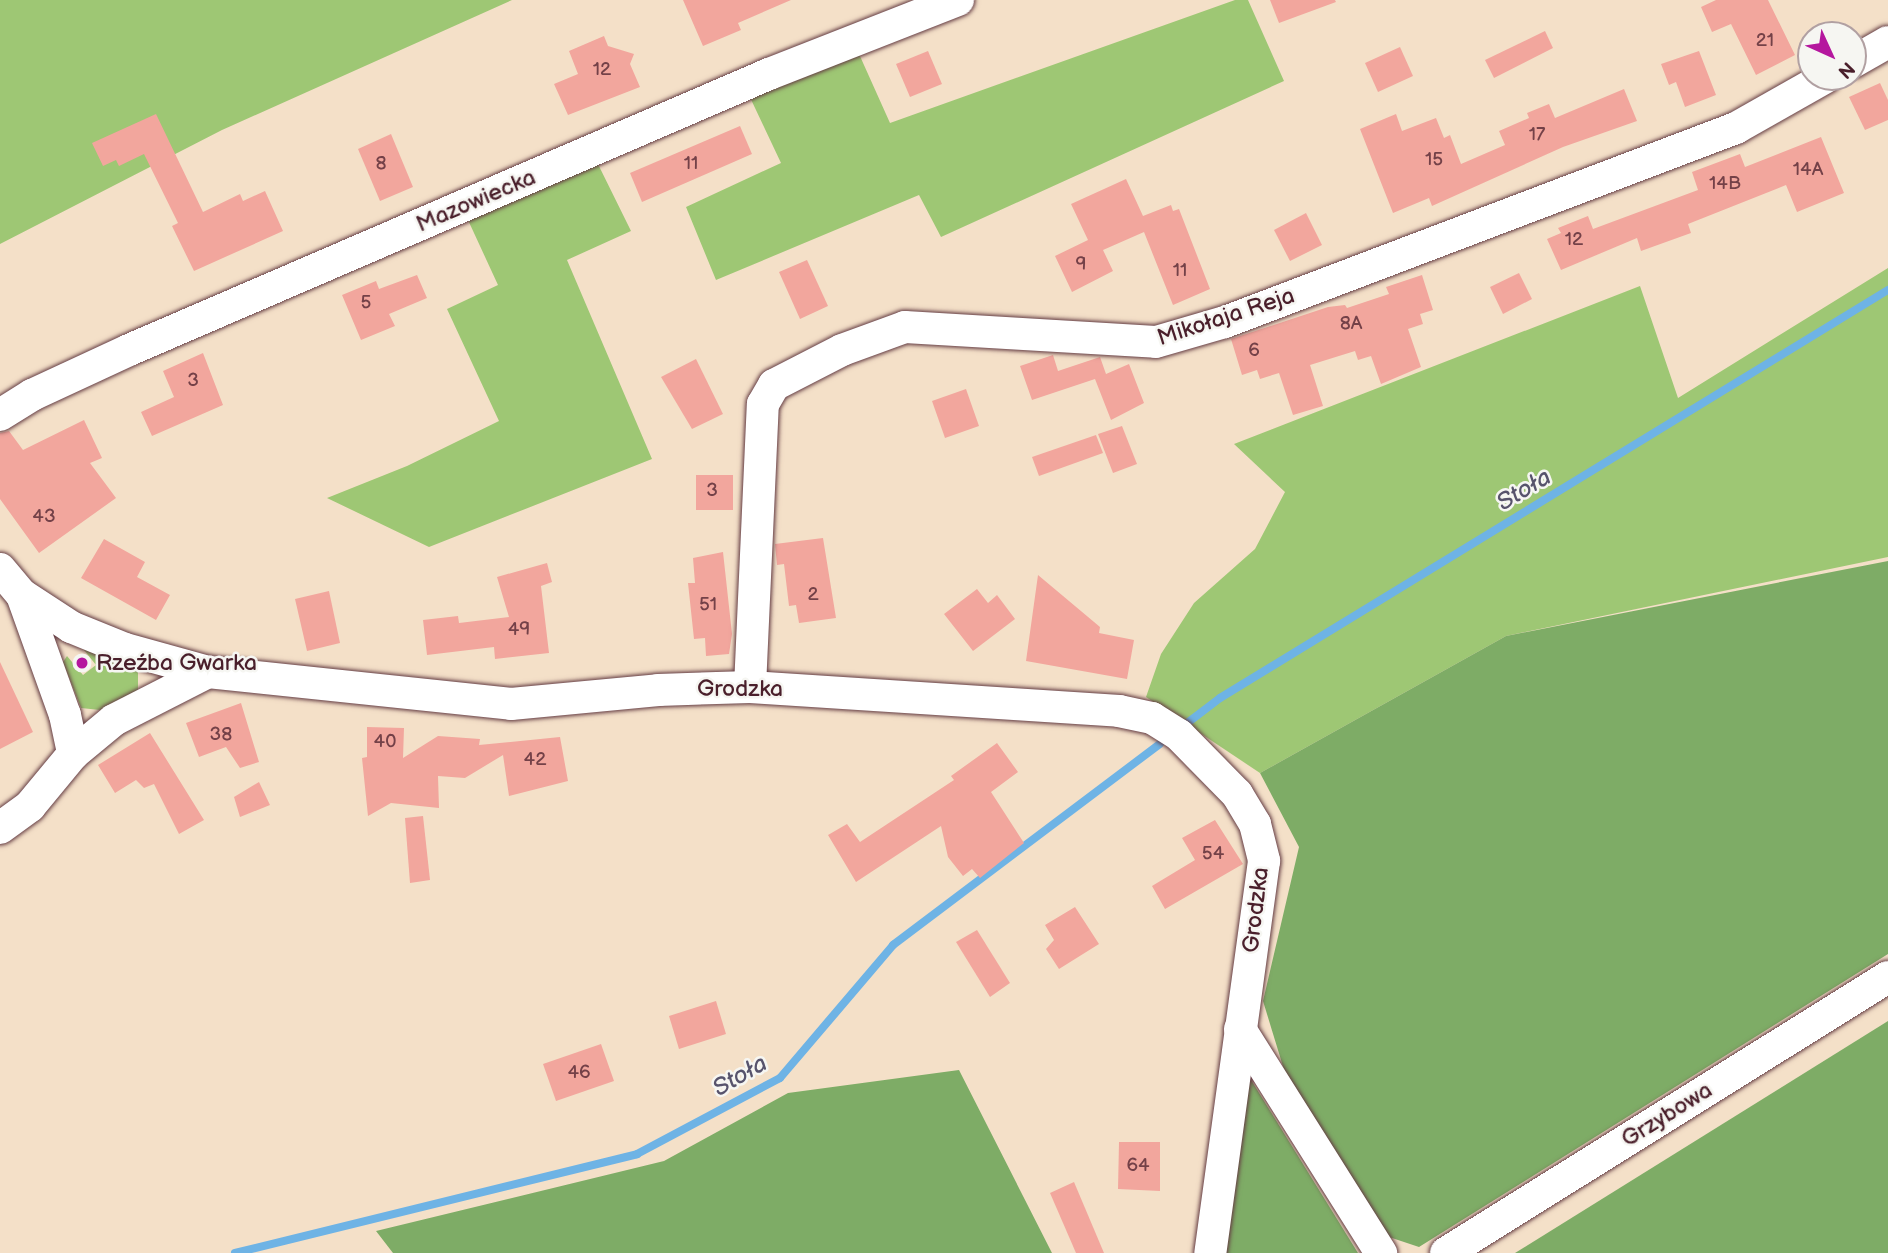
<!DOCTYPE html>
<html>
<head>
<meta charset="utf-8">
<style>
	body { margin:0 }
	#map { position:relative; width:1888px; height:1253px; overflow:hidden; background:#f4e0c8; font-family:"Balsamiq Sans",sans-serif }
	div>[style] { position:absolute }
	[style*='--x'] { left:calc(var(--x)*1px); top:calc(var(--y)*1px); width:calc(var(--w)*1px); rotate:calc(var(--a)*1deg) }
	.green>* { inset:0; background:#9ec774 }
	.forest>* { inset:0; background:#7eac66 }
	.stream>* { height:8px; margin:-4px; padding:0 4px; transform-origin:4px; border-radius:4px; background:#6eb3e5 }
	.building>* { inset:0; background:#f2a69d }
	.roads { filter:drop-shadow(0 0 2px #643c43) drop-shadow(0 0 2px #643c43) }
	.minor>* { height:32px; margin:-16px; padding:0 16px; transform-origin:16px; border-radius:16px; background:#fff }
	.dots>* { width:19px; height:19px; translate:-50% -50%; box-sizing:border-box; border:4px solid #f6f6f2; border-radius:50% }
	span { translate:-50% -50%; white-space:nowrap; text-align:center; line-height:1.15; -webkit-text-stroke:5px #f6f6f2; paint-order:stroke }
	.number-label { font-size:19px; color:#744148 }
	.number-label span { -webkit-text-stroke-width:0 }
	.street-label { font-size:23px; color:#4a1f2b }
	.poi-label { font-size:23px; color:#4a1f2b }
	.left { translate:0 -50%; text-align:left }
	.water-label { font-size:24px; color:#57536c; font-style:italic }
	.north { position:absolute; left:1797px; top:21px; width:70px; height:70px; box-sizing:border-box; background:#f6f6f2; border:2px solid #b1a0a2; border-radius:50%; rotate:135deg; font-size:19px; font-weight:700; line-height:28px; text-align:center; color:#4a1f2b }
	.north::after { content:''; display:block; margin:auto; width:24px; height:32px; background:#b5179e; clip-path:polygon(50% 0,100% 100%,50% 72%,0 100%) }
</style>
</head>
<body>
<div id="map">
	<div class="green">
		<i style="clip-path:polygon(0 0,512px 0,222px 130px,0 244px)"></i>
		<i style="clip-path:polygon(1235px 0,1248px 0,1284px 81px,941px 237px,919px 195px,716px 280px,686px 207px,781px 163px,747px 91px,855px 45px,890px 123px)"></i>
		<i style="clip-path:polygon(594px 156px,631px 231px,567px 260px,652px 459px,429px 547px,327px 498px,407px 466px,499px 421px,447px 309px,498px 285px,468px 220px)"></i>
		<i style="clip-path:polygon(1888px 268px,1888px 557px,1506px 636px,1260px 773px,1146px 697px,1161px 654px,1194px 603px,1255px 549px,1285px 492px,1234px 444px,1640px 286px,1678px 398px)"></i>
		<i style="clip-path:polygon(80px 645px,138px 667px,138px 691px,100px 710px,81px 708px,63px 662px,67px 656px,83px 675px,96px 665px)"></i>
	</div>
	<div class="forest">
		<i style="clip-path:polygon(1888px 561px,1888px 954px,1419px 1247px,1389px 1237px,1289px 1086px,1263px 1001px,1299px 847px,1260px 773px,1506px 636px)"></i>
		<i style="clip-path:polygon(1888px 1021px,1888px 1253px,1515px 1253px)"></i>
		<i style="clip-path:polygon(959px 1070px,1052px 1253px,393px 1253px,376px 1231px,664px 1161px,788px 1093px)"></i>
		<i style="clip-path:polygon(1248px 1075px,1358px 1253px,1224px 1253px)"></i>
	</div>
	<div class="stream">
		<i style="--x:1182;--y:727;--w:48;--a:-37.3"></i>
		<i style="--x:1220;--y:698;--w:783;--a:-31.42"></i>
		<i style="--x:235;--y:1253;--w:414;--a:-13.8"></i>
		<i style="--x:637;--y:1154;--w:162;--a:-28"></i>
		<i style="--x:780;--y:1078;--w:175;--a:-49.6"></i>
		<i style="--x:893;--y:945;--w:334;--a:-37"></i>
	</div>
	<div class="building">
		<i style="clip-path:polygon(683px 0,791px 0,738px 23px,741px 30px,703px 46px)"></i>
		<i style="clip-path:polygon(1270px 0,1335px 0,1336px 2px,1279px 23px)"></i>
		<i style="clip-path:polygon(1716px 0,1768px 0,1795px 55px,1756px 75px,1731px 24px,1712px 32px,1701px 7px)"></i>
		<i style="clip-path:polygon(1545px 31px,1553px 48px,1494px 78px,1485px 60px)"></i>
		<i style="clip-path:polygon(604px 36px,608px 46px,634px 54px,630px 64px,640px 87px,568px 115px,554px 84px,578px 74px,569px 51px)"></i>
		<i style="clip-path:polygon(1400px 47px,1413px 76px,1378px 92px,1365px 63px)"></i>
		<i style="clip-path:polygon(928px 51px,942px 84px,910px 97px,896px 64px)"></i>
		<i style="clip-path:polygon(1699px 51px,1716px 95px,1685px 107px,1676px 82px,1669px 85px,1661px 64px)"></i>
		<i style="clip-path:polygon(1880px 83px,1888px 100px,1888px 120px,1865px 130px,1849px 97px)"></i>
		<i style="clip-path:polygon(1624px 89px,1637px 121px,1563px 147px,1432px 206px,1429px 198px,1393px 213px,1360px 129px,1396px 114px,1402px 131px,1436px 118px,1444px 138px,1450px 135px,1461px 164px,1505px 145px,1499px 131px,1529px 118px,1527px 113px,1549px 104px,1555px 118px)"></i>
		<i style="clip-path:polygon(156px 114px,203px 212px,240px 194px,243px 201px,265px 191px,283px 231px,194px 271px,172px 226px,178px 223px,144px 154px,119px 166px,116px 160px,103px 166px,92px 143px)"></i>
		<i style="clip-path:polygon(740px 126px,752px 154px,642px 202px,630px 173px)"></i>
		<i style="clip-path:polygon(391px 134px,413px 187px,380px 201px,358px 149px)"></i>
		<i style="clip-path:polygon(1821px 137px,1844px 193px,1797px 212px,1786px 185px,1688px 224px,1691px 233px,1641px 251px,1637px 238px,1561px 270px,1547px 239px,1561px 233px,1558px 228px,1588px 216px,1593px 229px,1698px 190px,1692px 172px,1740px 154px,1745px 167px)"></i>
		<i style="clip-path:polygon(1126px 179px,1143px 216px,1171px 205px,1173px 211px,1179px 209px,1210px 289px,1173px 305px,1144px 232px,1103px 250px,1113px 271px,1072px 292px,1055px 256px,1088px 240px,1071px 204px)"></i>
		<i style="clip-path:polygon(1306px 213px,1322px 245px,1290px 261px,1274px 230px)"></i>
		<i style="clip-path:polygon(807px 260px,828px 306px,800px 319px,779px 272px)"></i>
		<i style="clip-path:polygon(1519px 273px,1532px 299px,1503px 314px,1490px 287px)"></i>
		<i style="clip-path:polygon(417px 275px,427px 298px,389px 314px,395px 326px,361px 340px,342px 295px,376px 281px,379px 289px)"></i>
		<i style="clip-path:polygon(1422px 275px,1433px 310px,1420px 314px,1423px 324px,1408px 329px,1421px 367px,1381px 384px,1371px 356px,1358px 360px,1355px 351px,1310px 365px,1323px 406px,1293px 415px,1279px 373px,1260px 379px,1257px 370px,1242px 375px,1231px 339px,1328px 307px,1345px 305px,1347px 308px,1389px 294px,1386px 287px)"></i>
		<i style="clip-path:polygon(203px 353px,223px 405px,152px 436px,141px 412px,174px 397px,163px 371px)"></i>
		<i style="clip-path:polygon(1053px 355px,1058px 371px,1100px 357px,1106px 374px,1129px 364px,1144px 403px,1111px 420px,1095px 379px,1032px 400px,1020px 366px)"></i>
		<i style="clip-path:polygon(696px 359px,723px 414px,692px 429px,661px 377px)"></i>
		<i style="clip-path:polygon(966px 389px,979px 426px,945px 438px,932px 401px)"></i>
		<i style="clip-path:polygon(84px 420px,102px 458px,90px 463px,116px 498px,39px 553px,0 499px,0 433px,9px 431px,23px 450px)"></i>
		<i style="clip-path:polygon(1122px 426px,1137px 464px,1113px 473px,1098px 434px)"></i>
		<i style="clip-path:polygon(1096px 435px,1103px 453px,1039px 476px,1032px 457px)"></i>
		<i style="clip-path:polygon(696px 475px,733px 475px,733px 510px,696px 510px)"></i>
		<i style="clip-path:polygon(823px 538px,836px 618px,799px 623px,796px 605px,789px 606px,784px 564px,777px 565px,775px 544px)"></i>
		<i style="clip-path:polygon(104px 539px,145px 562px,137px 577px,170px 595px,156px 620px,81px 578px)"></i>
		<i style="clip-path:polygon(723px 552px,732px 634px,729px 654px,706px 656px,705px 638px,694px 639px,688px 583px,695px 583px,693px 558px)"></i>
		<i style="clip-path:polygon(547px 563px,552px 582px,541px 586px,549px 653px,495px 659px,494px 647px,427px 655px,423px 620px,458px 616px,459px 623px,509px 617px,497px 577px)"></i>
		<i style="clip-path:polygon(1038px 575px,1100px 627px,1099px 633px,1134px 640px,1127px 679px,1026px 661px)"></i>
		<i style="clip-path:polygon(977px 589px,988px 603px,997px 595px,1015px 619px,973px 651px,944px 614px)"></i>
		<i style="clip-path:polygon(329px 591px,340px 643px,307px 651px,295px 599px)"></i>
		<i style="clip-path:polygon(0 662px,33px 732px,0 749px)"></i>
		<i style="clip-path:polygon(241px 703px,259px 762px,240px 768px,226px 747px,199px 757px,186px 723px)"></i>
		<i style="clip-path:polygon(367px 727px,404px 728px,403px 758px,438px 736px,480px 739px,479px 745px,560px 737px,568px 781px,509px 796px,503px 755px,465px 778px,438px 776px,439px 808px,391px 803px,368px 816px,362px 758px,367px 757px)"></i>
		<i style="clip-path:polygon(150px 733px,204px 820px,179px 834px,154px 784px,144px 788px,136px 780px,115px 793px,98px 765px)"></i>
		<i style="clip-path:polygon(997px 743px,1018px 772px,991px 792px,1024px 843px,980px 878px,972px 869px,963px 876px,948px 857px,941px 826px,856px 882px,828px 835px,847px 824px,860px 842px,954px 780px,951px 776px)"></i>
		<i style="clip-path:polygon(259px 782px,270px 805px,240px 817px,234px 797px)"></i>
		<i style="clip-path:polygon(423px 816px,430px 880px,410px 883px,405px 818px)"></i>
		<i style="clip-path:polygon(1215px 820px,1243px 864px,1165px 909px,1152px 886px,1195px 860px,1182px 838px)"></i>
		<i style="clip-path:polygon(1075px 907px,1099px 944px,1059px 969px,1046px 949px,1054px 940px,1045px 925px)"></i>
		<i style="clip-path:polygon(977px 930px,1010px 983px,990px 997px,956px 942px)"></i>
		<i style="clip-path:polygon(716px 1001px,726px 1034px,679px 1049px,669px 1016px)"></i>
		<i style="clip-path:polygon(601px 1044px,614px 1081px,556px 1101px,543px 1064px)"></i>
		<i style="clip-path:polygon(1119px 1142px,1160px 1142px,1160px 1191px,1118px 1189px)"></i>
		<i style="clip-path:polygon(1074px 1182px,1104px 1253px,1076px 1253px,1050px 1193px)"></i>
	</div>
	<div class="roads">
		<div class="minor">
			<i style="--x:1853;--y:62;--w:40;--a:-29.7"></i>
			<i style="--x:0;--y:415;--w:38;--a:-32"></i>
			<i style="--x:32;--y:395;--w:107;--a:-24.9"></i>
			<i style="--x:129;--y:350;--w:697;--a:-23.33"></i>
			<i style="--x:769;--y:74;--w:203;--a:-21.4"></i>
			<i style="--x:0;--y:569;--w:34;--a:50"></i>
			<i style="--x:22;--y:595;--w:59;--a:33.1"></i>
			<i style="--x:71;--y:627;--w:58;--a:22.2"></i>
			<i style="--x:125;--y:649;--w:86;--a:15.5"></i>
			<i style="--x:208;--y:672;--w:305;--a:6"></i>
			<i style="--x:511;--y:704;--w:148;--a:-5.4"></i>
			<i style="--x:658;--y:690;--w:92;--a:-1.9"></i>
			<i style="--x:750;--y:687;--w:370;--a:3.7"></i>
			<i style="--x:1119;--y:711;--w:34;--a:12"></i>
			<i style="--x:1152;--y:718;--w:32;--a:32"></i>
			<i style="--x:1179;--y:735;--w:83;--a:45.5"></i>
			<i style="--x:1237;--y:794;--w:35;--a:59"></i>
			<i style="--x:1255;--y:824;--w:38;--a:76"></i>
			<i style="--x:1264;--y:861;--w:396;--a:97.8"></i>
			<i style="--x:22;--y:595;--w:127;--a:70.3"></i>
			<i style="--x:65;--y:715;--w:40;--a:78"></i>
			<i style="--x:750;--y:687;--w:283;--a:-87.4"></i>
			<i style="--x:763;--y:404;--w:22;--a:-60"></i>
			<i style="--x:774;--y:385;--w:76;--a:-27.2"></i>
			<i style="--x:842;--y:350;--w:67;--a:-20.1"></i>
			<i style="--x:905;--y:327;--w:251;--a:3.4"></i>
			<i style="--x:1156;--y:342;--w:72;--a:-16.2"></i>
			<i style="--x:1225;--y:322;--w:547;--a:-20.79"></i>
			<i style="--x:1736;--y:128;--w:103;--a:-29.5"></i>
			<i style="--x:0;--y:828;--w:37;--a:-36"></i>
			<i style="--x:30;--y:806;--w:67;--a:-50.4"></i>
			<i style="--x:73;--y:754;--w:53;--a:-39.7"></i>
			<i style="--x:114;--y:720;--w:106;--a:-27.1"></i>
			<i style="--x:1240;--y:1029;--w:265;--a:57.8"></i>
			<i style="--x:1446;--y:1253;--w:521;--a:-31.98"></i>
		</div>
	</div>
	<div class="dots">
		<i style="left:82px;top:663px;background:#b5179e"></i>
	</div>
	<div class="number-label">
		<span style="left:1765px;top:41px">21</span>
		<span style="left:602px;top:70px">12</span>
		<span style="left:1537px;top:135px">17</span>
		<span style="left:1434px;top:160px">15</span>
		<span style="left:381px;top:164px">8</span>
		<span style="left:691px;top:164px">11</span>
		<span style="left:1808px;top:170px">14A</span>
		<span style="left:1725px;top:184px">14B</span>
		<span style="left:1574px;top:240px">12</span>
		<span style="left:1081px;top:265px">9</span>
		<span style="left:1180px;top:271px">11</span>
		<span style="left:366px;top:303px">5</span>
		<span style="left:1351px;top:324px">8A</span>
		<span style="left:1254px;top:351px">6</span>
		<span style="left:193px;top:381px">3</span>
		<span style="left:712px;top:491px">3</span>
		<span style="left:44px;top:517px">43</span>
		<span style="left:813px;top:595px">2</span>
		<span style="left:708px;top:605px">51</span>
		<span style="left:519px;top:630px">49</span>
		<span style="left:221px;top:735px">38</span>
		<span style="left:385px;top:742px">40</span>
		<span style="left:535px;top:760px">42</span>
		<span style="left:1213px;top:854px">54</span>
		<span style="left:579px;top:1073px">46</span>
		<span style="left:1138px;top:1166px">64</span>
	</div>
	<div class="street-label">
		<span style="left:476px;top:201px;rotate:-23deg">Mazowiecka</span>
		<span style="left:1226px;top:317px;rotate:-18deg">Mikołaja Reja</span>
		<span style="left:740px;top:689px">Grodzka</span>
		<span style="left:1256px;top:910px;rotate:-83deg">Grodzka</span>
		<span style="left:1667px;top:1115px;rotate:-32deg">Grzybowa</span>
	</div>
	<div class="poi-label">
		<span class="left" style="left:96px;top:663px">Rzeźba Gwarka</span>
	</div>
	<div class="water-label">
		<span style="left:1524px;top:490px;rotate:-31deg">Stoła</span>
		<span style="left:740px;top:1076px;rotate:-30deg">Stoła</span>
	</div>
	<div class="north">N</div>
</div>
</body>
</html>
